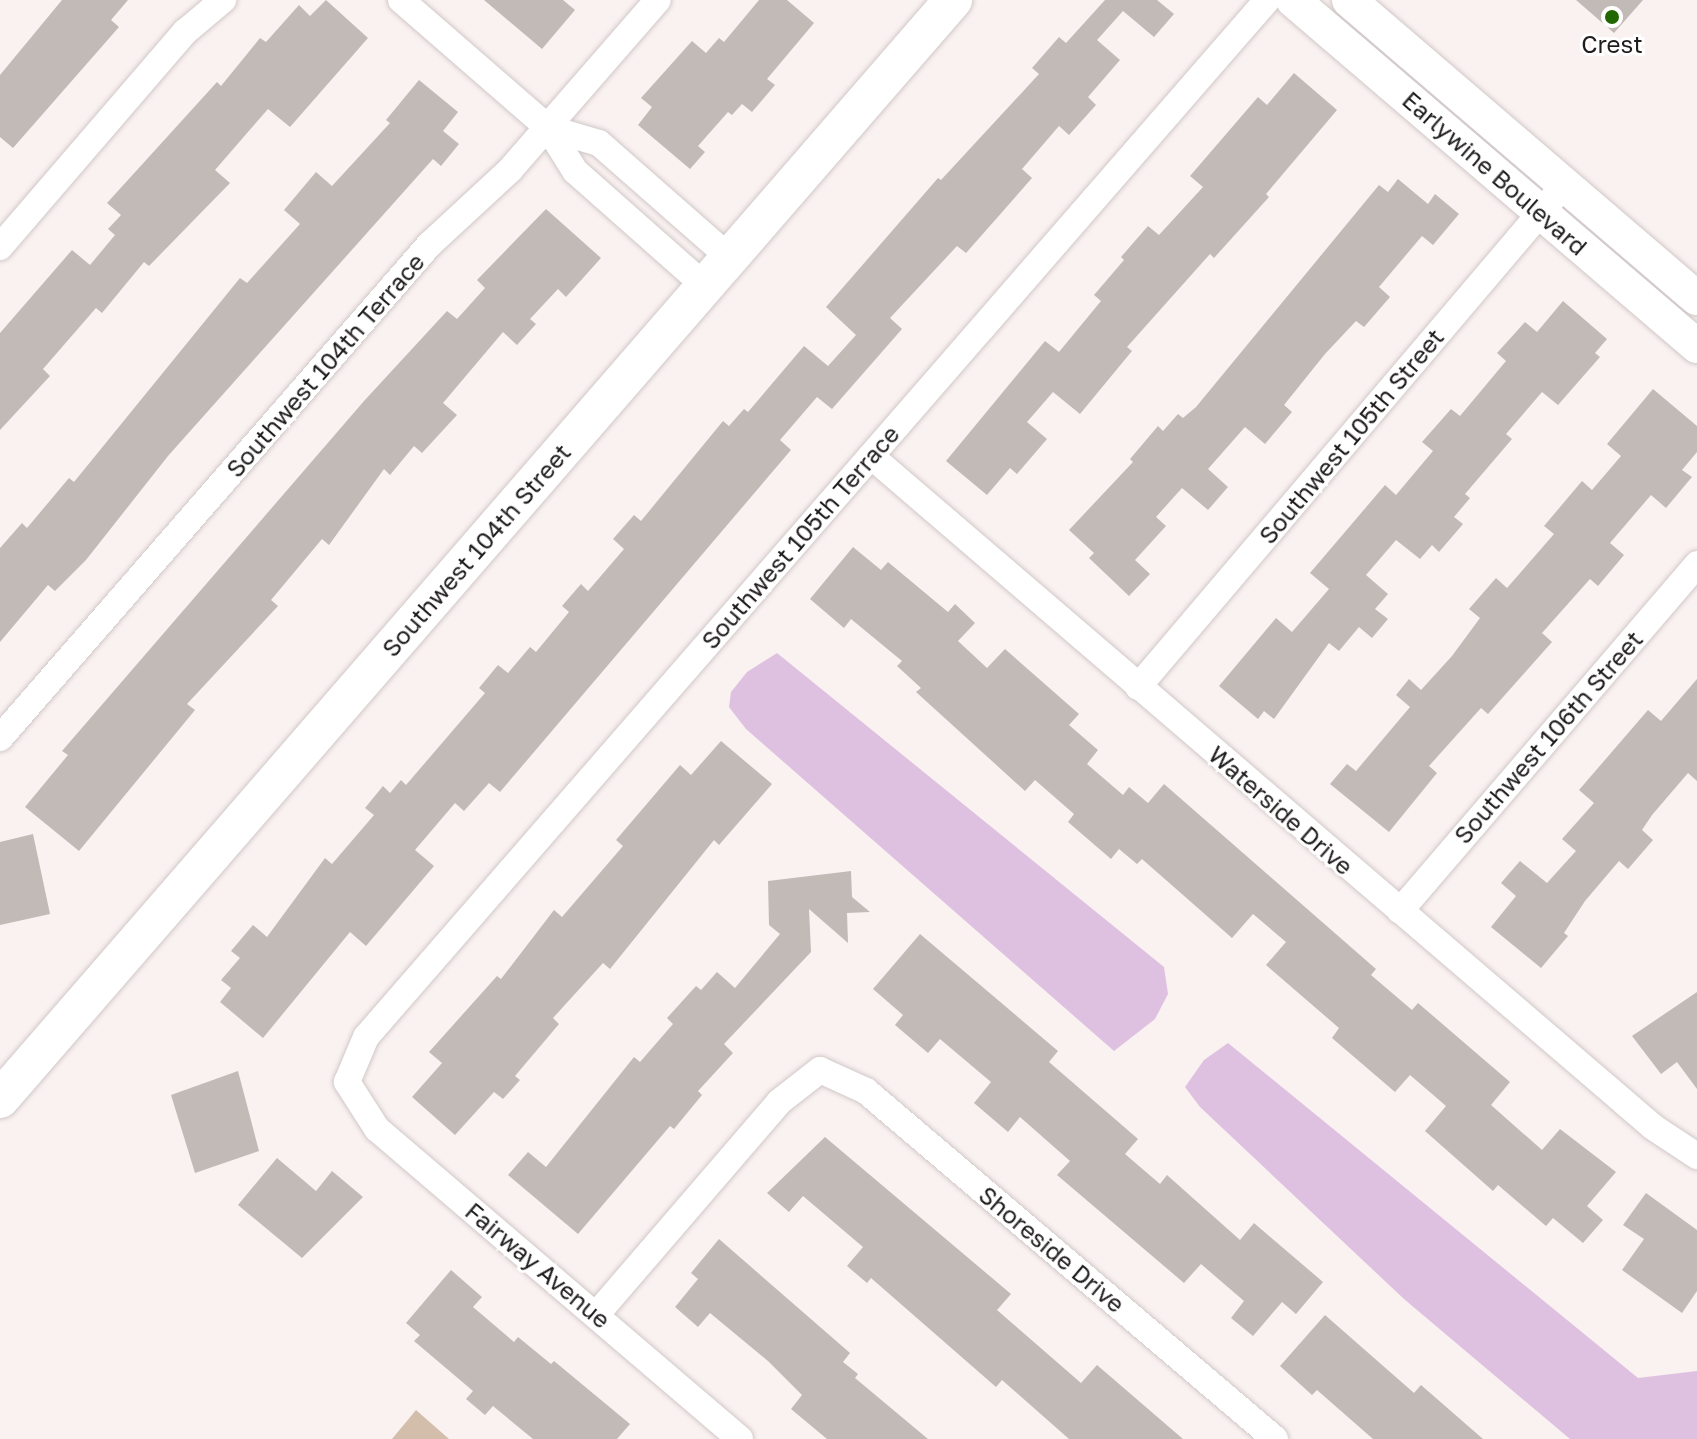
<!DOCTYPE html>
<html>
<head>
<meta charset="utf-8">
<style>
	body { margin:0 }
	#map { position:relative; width:1697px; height:1439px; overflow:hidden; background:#faf1f1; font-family:"Golos Text",sans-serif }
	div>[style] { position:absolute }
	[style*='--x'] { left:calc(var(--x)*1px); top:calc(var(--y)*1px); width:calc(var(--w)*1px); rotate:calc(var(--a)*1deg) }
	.green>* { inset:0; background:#d3beab }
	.water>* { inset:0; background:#dec1e0 }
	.building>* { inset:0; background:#c2bab7 }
	.roads { filter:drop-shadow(0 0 2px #d1c8c8) drop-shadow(0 0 2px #d1c8c8) }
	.minor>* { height:26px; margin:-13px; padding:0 13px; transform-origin:13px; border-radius:13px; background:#fff }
	.tertiary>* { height:34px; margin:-17px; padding:0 17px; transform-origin:17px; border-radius:17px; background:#fff }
	.secondary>* { height:38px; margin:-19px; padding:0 19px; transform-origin:19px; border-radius:19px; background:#fff }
	.dots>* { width:22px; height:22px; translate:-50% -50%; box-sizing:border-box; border:4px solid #fff; border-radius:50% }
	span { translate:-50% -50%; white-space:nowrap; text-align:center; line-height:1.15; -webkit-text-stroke:6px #fff; paint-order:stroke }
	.poi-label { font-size:24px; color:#201d1d }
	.street-label { font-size:24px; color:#201d1d }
</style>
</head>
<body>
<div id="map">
	<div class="green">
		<i style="clip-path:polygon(416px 1410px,449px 1439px,392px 1439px)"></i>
	</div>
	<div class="water">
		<i style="clip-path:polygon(777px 653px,1164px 967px,1168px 994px,1155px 1019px,1114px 1051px,746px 729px,729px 707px,731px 692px,747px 672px)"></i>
		<i style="clip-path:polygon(1228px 1043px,1638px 1378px,1697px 1371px,1697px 1439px,1570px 1439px,1404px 1299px,1200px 1107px,1185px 1087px,1204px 1060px)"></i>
	</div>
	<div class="building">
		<i style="clip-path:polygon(62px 0,128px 0,111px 20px,119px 27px,13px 148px,0 137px,0 75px)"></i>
		<i style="clip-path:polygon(326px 0,368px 38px,290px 127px,268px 109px,215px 170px,230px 183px,149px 266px,144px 262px,102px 313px,96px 308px,43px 369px,50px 376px,0 430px,0 333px,72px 250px,90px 265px,115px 235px,108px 229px,121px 215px,107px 203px,217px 82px,221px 86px,260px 38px,266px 42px,299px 5px,310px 16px)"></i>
		<i style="clip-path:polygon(484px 0,563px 0,575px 10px,542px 49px)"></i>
		<i style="clip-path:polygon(759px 0,787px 0,814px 23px,767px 79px,775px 85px,752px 112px,742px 104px,732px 115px,728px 112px,698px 146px,705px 152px,690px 169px,638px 125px,652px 107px,641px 98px,692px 41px,706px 53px,719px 38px,724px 42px)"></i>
		<i style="clip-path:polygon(1105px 0,1157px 0,1174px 14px,1154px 37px,1123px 11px,1097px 40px,1120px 60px,1088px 97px,1096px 105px,1069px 135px,1059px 126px,1022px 169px,1032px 178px,1004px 210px,966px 253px,957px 246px,890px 318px,902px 329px,832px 409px,817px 397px,780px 440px,791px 450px,500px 792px,489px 783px,464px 811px,455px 803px,415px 850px,434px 866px,366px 946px,350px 932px,263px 1038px,220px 1002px,231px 988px,221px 980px,240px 958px,231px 951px,253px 925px,267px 937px,325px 858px,332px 864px,374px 815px,365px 808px,383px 786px,390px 793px,401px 780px,406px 785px,485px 693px,479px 688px,498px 665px,508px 673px,530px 647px,536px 652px,569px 612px,562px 606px,581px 584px,588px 591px,624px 549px,613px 539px,634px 515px,641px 521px,723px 421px,729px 426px,744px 409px,748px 412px,804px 346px,828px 366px,856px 335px,826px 307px,938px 178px,941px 180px,1039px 74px,1032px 68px,1059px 37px,1066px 43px)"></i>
		<i style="clip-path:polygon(1576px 0,1643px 0,1614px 33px)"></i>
		<i style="clip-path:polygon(1294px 73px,1337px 110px,1266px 194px,1269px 197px,1214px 258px,1210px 254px,1127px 347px,1132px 351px,1080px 414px,1053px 392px,1027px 422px,1047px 439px,1017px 474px,1010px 468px,987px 495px,946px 461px,1045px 341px,1059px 352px,1101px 301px,1094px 295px,1124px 260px,1121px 257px,1148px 226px,1159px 235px,1203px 187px,1190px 176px,1258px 97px,1267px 105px)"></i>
		<i style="clip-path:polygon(419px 80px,458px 112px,443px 131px,459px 144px,441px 166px,433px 159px,168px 456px,86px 560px,55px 591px,48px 585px,0 642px,0 548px,22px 523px,27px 528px,69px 478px,74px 482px,240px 278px,247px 283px,300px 224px,284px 210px,316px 172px,332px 186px,390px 123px,386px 120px)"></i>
		<i style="clip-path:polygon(1398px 179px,1428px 204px,1435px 194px,1459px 214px,1433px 245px,1422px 236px,1379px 287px,1390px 297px,1364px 327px,1356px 321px,1325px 354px,1284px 405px,1292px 412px,1265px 444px,1245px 427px,1208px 469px,1228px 487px,1208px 510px,1182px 488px,1156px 517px,1166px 526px,1135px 560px,1150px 574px,1129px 596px,1089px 558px,1094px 553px,1069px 530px,1133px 462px,1130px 459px,1158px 426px,1163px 431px,1178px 414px,1183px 418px,1196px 407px,1379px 185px,1388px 192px)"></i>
		<i style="clip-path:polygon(546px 209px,601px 258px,566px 297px,558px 289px,530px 319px,536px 324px,517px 345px,503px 332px,443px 403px,457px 415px,422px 453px,414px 446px,390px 475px,384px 469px,329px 545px,322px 539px,271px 600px,278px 606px,187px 704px,195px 710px,79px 851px,25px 807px,68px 755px,62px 751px,364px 401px,447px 311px,457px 319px,485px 288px,477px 280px)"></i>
		<i style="clip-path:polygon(1563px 301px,1607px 339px,1595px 353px,1600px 357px,1558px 405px,1542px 392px,1506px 434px,1512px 439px,1465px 494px,1470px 498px,1454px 517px,1463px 524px,1439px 552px,1432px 545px,1420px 559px,1396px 540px,1366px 575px,1388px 594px,1375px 609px,1388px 619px,1372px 638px,1359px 627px,1339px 651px,1329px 643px,1274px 719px,1264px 711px,1258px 719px,1219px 686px,1276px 618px,1292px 632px,1329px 589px,1310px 573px,1385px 485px,1396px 495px,1433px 451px,1422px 442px,1451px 409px,1460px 416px,1506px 361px,1497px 353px,1525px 322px,1537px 332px)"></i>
		<i style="clip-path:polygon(1653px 389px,1697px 426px,1697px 452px,1682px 470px,1692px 477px,1666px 508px,1651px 495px,1610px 543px,1624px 555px,1598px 586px,1590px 579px,1542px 633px,1552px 642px,1488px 714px,1481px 708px,1429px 766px,1437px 773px,1389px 832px,1330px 784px,1347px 764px,1356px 771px,1410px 707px,1396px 695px,1409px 679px,1421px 690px,1452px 656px,1480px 618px,1469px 609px,1496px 578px,1507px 588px,1554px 534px,1544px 526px,1582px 481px,1592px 490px,1621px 456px,1607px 444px)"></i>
		<i style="clip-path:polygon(853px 547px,881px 570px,888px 562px,948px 612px,955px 604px,975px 623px,958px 641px,987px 668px,1005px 649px,1079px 714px,1069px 725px,1098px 750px,1087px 764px,1123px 795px,1129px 787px,1148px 803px,1164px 784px,1376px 969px,1371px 975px,1412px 1010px,1418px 1003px,1510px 1082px,1491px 1105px,1542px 1150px,1560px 1129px,1616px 1172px,1587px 1206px,1603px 1220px,1583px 1243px,1553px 1218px,1546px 1226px,1498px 1185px,1493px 1191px,1425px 1131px,1446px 1106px,1410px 1075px,1395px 1092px,1332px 1038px,1339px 1028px,1266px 965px,1286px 942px,1253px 914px,1232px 938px,1142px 859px,1137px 864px,1119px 849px,1111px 859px,1068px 822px,1074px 814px,1035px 780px,1025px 791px,916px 692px,921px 688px,897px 666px,902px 661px,851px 619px,844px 628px,810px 599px)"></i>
		<i style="clip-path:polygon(1697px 679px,1697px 781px,1688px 773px,1652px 815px,1642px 830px,1653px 840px,1628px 869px,1619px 861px,1585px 901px,1564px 933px,1568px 936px,1541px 968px,1491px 927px,1516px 896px,1501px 883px,1520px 861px,1547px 883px,1576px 851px,1562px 839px,1594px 803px,1579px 790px,1648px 710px,1661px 721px)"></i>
		<i style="clip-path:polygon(721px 741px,772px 784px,719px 845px,714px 840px,610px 969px,603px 963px,553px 1018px,559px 1024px,515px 1076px,520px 1080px,503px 1099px,494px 1092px,455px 1135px,412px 1097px,442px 1063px,429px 1052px,497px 976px,501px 979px,554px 910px,562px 917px,623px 846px,616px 840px,680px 765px,691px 775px)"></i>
		<i style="clip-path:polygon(33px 834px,50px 914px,0 925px,0 842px)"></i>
		<i style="clip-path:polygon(851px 871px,852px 897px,870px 912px,847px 913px,848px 943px,809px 909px,811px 952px,724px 1044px,733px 1053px,698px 1091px,702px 1095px,674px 1129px,670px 1126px,578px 1234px,508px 1175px,528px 1152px,546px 1167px,634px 1057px,640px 1062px,673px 1024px,667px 1018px,696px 986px,701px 990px,717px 972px,735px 988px,780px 934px,769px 925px,768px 881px)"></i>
		<i style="clip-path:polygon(920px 934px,1058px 1051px,1049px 1062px,1138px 1139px,1125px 1154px,1160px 1184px,1167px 1175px,1240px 1240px,1254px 1223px,1323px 1282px,1296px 1314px,1282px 1302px,1253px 1336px,1231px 1318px,1244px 1301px,1201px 1264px,1184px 1283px,1057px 1175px,1070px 1161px,1020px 1117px,1008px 1132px,974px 1103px,991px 1082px,940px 1039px,928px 1053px,895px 1025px,903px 1015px,873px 989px)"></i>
		<i style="clip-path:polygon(1697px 992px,1697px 1089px,1677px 1062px,1661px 1074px,1632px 1036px)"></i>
		<i style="clip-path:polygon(238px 1071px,259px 1151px,195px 1173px,171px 1095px)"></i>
		<i style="clip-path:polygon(825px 1137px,1011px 1294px,997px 1310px,1081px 1383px,1097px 1365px,1183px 1439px,1069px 1439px,1002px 1380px,996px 1387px,871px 1278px,867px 1283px,847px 1266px,863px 1247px,803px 1196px,789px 1212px,767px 1193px)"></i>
		<i style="clip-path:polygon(277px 1158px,316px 1191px,332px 1171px,363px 1197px,302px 1258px,238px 1205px)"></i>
		<i style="clip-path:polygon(1646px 1193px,1697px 1230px,1697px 1291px,1682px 1313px,1622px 1270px,1644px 1239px,1623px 1225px)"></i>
		<i style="clip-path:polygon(719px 1239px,850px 1353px,843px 1362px,858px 1374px,855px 1378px,928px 1439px,827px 1439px,791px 1409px,802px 1395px,768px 1361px,710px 1313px,698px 1327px,675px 1307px,698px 1279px,691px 1273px)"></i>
		<i style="clip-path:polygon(451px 1270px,482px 1297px,473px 1307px,514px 1342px,518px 1337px,551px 1364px,554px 1361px,630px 1424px,617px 1439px,533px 1439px,493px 1406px,485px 1415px,466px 1399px,473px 1391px,414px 1341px,420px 1335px,406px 1323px)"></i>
		<i style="clip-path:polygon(1325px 1315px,1414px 1393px,1421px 1385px,1483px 1439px,1373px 1439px,1317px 1390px,1312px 1395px,1280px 1366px)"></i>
	</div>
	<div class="roads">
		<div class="minor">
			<i style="--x:401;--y:0;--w:195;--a:41"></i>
			<i style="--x:548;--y:128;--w:51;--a:57.9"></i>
			<i style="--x:575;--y:171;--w:174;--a:41.5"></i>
			<i style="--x:548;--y:128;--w:53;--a:16.4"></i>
			<i style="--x:599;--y:143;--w:174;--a:41.3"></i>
			<i style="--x:0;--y:247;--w:284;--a:-49.3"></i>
			<i style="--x:185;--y:32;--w:50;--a:-40.1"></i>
			<i style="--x:871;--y:456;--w:1030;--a:40.63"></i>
			<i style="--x:1653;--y:1127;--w:53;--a:33.4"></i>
			<i style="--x:1138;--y:687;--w:658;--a:-49.68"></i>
			<i style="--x:0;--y:738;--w:654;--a:-48.97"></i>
			<i style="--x:429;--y:245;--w:110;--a:-42.8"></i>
			<i style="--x:510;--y:170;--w:225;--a:-49"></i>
			<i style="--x:1400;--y:911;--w:457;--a:-49.4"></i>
			<i style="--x:596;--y:1315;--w:281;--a:-49.3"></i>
			<i style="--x:779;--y:1102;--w:52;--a:-38"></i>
			<i style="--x:820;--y:1070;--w:51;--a:24.5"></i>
			<i style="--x:866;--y:1091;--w:537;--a:40.39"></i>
			<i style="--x:740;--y:1439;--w:477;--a:-139.5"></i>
			<i style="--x:377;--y:1129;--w:56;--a:-122.6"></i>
			<i style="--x:347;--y:1082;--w:49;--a:-67.1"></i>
			<i style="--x:366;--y:1037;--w:1374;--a:-49.01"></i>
		</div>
		<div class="tertiary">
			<i style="--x:1293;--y:0;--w:532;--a:40.58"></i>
			<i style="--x:1349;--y:0;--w:458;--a:40.6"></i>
		</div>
		<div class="secondary">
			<i style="--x:0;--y:1099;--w:1455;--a:-49.07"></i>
		</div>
	</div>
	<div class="dots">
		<i style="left:1612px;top:17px;background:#206700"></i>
	</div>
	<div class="poi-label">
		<span style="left:1612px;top:44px">Crest</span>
	</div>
	<div class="street-label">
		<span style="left:1495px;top:173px;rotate:41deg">Earlywine Boulevard</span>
		<span style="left:325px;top:365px;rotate:-49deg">Southwest 104th Terrace</span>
		<span style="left:1351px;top:436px;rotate:-50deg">Southwest 105th Street</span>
		<span style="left:800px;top:537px;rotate:-49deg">Southwest 105th Terrace</span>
		<span style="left:476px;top:550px;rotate:-49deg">Southwest 104th Street</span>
		<span style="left:1548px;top:737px;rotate:-49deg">Southwest 106th Street</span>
		<span style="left:1281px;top:810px;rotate:41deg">Waterside Drive</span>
		<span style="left:1052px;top:1249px;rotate:40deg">Shoreside Drive</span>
		<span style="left:538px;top:1265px;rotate:40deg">Fairway Avenue</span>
	</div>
</div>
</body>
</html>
